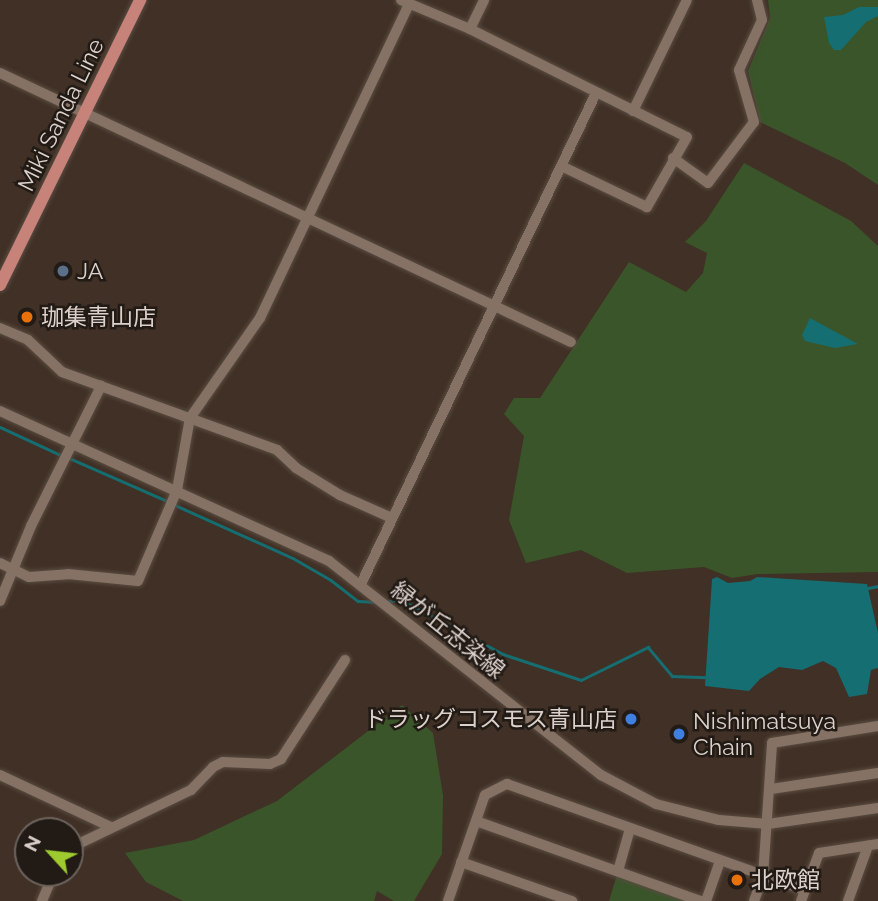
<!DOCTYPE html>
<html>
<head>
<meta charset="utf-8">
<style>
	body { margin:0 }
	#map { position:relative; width:878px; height:901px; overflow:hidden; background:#403025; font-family:Raleway,"Noto Sans JP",sans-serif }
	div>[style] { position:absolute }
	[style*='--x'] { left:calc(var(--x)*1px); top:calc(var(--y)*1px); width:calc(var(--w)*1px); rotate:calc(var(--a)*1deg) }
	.green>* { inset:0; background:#3a552a }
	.water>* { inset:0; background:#156e71 }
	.stream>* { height:2.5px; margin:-1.25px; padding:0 1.25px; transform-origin:1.25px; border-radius:1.25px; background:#156e71 }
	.roads { filter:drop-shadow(0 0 2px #5a4c42) drop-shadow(0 0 2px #5a4c42) }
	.minor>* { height:10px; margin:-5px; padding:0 5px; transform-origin:5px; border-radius:5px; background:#857265 }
	.major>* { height:12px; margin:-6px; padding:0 6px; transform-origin:6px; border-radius:6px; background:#c78379 }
	.dots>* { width:19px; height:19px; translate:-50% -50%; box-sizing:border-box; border:4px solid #211a15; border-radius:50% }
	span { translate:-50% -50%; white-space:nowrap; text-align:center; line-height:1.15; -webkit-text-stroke:5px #211a15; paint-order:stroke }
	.street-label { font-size:23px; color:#dcd1ca }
	.poi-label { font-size:23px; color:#dcd1ca }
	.left { translate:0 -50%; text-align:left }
	.right { translate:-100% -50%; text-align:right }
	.north { position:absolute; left:14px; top:817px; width:70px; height:70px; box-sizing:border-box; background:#211a15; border:2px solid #6c635d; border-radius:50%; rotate:297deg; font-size:19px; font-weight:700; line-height:28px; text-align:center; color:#dcd1ca }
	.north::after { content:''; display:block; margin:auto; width:24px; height:32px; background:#9eca2f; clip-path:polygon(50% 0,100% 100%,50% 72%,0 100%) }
</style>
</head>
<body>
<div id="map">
	<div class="green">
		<i style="clip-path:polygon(768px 0,878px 0,878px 185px,845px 163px,760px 122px,748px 71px,770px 18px)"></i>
		<i style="clip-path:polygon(744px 163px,851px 221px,878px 246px,878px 572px,758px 574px,732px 578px,704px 567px,627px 573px,581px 550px,526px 563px,509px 520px,524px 436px,504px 414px,514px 398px,540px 398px,629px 262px,686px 292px,703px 273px,707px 253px,685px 242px,706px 221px)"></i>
		<i style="clip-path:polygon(402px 705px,433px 733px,443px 795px,442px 854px,414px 901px,394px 901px,377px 891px,374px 901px,183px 901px,146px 882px,125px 853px,194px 840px,277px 801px)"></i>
		<i style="clip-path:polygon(618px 871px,701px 901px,609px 901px)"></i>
	</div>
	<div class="water">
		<i style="clip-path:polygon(859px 7px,878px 7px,878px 16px,866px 22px,841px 50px,834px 50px,829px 43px,824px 17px,843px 15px)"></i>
		<i style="clip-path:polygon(810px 318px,858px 344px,835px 348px,805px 341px,802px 335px)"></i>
		<i style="clip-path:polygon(717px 577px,728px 583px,750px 581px,757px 577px,867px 584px,878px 633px,878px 668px,871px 670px,867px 694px,849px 697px,836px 668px,823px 661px,802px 670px,779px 667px,760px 679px,749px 691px,705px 686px,712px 579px)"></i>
	</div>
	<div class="stream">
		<i style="--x:0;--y:427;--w:69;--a:24.7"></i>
		<i style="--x:69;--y:458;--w:109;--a:23.7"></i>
		<i style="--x:175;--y:505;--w:129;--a:24.2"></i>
		<i style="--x:293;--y:558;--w:44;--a:30.1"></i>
		<i style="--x:331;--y:580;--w:34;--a:38"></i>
		<i style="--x:358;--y:601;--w:20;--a:3"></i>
		<i style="--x:868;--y:588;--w:10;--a:-11"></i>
		<i style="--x:384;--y:602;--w:12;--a:-9"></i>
		<i style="--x:396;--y:600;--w:16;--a:18"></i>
		<i style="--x:411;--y:605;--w:104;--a:28"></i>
		<i style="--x:503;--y:654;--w:82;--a:18.4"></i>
		<i style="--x:581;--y:680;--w:75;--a:-26.2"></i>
		<i style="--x:648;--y:647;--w:38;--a:50"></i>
		<i style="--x:672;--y:676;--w:34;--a:2"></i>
	</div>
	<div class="roads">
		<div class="minor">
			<i style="--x:401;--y:0;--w:75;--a:22.8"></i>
			<i style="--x:470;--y:29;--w:242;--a:26.5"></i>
			<i style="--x:687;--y:137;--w:81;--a:119.7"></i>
			<i style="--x:647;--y:207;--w:95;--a:-154.5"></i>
			<i style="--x:470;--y:29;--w:32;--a:-64"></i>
			<i style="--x:0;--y:73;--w:631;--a:25.23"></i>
			<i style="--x:633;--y:111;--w:123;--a:-64.1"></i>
			<i style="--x:673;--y:158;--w:43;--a:35.5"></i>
			<i style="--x:708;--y:183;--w:76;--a:-53"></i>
			<i style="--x:754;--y:122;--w:54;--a:-106.1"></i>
			<i style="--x:739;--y:70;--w:55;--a:-65.3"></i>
			<i style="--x:762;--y:20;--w:21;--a:-104"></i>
			<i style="--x:0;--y:328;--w:30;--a:23"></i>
			<i style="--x:28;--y:340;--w:47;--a:43.3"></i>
			<i style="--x:62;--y:372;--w:229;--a:19.9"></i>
			<i style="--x:277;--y:450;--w:26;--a:43"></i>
			<i style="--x:296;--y:468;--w:52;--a:31.5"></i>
			<i style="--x:340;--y:495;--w:57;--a:23.9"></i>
			<i style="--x:0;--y:411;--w:362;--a:24.5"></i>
			<i style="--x:329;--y:561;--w:346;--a:38.2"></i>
			<i style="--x:601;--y:775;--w:62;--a:27.8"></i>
			<i style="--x:656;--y:804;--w:65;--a:14.3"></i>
			<i style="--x:719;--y:820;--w:49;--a:4.7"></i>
			<i style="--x:768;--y:824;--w:111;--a:-8.3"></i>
			<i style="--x:0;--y:563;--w:32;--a:26"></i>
			<i style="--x:29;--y:577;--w:39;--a:-4"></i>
			<i style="--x:68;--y:574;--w:70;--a:5.7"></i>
			<i style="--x:138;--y:581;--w:99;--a:-66.8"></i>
			<i style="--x:177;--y:490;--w:73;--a:-79.8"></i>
			<i style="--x:190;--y:418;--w:122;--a:-55"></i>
			<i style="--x:260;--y:318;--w:348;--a:-64.6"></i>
			<i style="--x:361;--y:584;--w:544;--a:-64.42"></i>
			<i style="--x:0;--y:601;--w:81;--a:-67.5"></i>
			<i style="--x:31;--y:526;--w:157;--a:-63.4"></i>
			<i style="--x:0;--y:775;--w:123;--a:25.1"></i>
			<i style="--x:771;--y:789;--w:108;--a:-8.5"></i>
			<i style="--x:476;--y:821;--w:239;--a:19.6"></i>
			<i style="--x:70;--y:848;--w:134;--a:-25.6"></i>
			<i style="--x:191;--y:790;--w:32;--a:-46"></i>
			<i style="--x:213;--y:767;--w:11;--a:-27"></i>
			<i style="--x:223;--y:762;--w:47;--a:2.4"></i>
			<i style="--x:270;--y:764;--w:12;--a:-24"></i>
			<i style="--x:281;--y:759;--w:118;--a:-57.1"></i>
			<i style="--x:461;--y:862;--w:118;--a:19.4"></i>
			<i style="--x:618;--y:871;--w:44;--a:-74.1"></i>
			<i style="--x:42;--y:901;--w:30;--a:-67"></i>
			<i style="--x:448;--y:901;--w:112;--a:-70.8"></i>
			<i style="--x:485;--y:795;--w:25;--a:-27"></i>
			<i style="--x:507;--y:784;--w:316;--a:19.6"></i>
			<i style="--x:706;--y:901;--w:42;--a:-70.7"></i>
			<i style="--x:754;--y:901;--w:27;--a:-70"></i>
			<i style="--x:763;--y:876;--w:133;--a:-86.1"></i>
			<i style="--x:772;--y:743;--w:107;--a:-9.1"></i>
			<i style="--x:801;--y:901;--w:51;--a:-69.4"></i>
			<i style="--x:819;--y:853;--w:60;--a:-8.7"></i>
			<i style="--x:848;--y:901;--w:59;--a:-70"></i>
		</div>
		<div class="major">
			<i style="--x:0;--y:285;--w:318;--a:-63.8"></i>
		</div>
	</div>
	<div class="dots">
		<i style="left:63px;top:271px;background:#5c6f8a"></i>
		<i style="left:27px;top:317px;background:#e8710a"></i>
		<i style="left:631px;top:719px;background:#3f7fe0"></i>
		<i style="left:679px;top:734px;background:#3f7fe0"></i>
		<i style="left:737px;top:880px;background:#e8710a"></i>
	</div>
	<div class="street-label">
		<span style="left:61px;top:115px;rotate:-64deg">Miki Sanda Line</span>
		<span style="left:448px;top:630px;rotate:39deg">緑が丘志染線</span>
	</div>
	<div class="poi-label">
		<span class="left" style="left:77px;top:271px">JA</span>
		<span class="left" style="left:41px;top:317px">珈集青山店</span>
		<span class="right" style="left:617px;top:719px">ドラッグコスモス青山店</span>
		<span class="left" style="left:693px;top:734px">Nishimatsuya<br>Chain</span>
		<span class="left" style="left:751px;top:880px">北欧館</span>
	</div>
	<div class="north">N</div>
</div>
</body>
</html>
